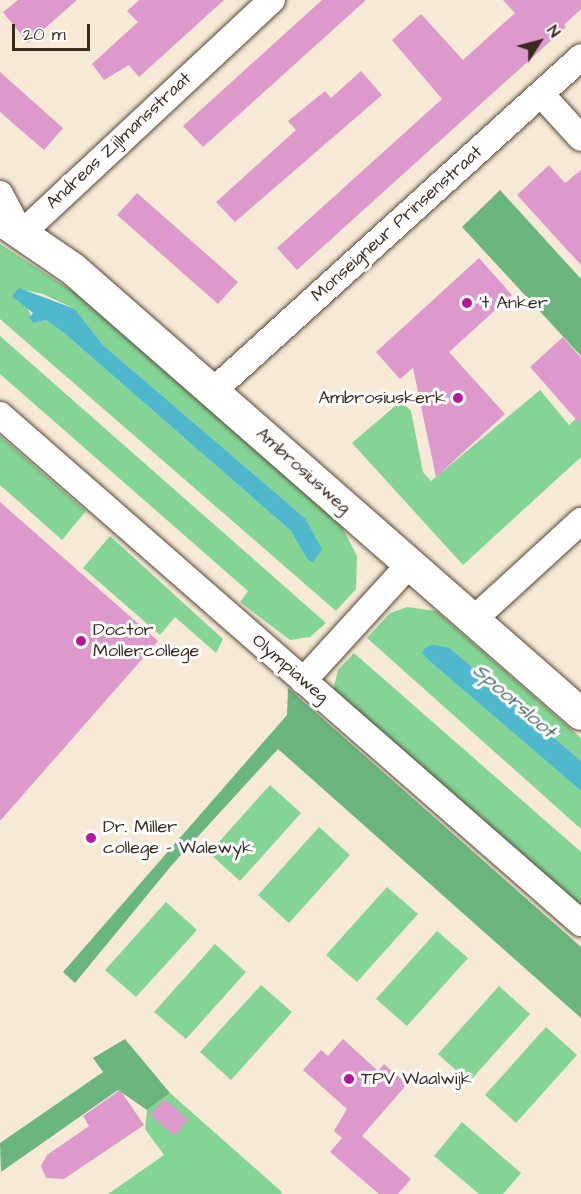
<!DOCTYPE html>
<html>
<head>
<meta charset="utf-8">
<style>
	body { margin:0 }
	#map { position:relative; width:581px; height:1194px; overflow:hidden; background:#f6e9d5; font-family:"Architects Daughter",sans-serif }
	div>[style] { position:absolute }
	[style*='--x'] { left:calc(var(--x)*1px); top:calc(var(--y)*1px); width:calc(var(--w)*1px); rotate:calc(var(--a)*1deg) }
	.green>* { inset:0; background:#84d595 }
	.forest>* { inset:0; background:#6bb67e }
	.water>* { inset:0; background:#4fb8cc }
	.building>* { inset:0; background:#d9c }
	.roads { filter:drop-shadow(0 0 2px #574739) drop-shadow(0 0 2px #574739) }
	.minor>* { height:26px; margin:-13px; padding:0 13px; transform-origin:13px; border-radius:13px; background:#fff }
	.major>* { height:32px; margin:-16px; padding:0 16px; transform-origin:16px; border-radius:16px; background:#fff }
	.dots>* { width:16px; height:16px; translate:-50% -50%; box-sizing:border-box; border:3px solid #fff; border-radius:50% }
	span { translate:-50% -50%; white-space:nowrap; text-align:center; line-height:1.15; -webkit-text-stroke:6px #fff; paint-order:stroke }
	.street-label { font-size:18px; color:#3b2a1e }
	.poi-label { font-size:18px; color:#3b2a1e }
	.left { translate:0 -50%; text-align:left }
	.right { translate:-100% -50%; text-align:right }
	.water-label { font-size:20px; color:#436364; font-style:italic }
	.north { position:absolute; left:509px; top:12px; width:60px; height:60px; -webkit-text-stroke:4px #fff; paint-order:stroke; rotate:54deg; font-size:16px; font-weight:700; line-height:24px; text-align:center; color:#3b2a1e }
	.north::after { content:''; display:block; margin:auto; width:21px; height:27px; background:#3b2a1e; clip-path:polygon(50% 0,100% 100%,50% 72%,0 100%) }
	.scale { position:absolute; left:12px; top:24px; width:78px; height:27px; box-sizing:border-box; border:3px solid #3b2a1e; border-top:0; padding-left:8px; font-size:18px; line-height:21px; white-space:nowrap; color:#3b2a1e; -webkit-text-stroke:4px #fff; paint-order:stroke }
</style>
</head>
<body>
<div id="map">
	<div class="green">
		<i style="clip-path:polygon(evenodd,0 244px,71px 290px,340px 523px,357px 556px,356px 589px,336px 611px,0 319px,0 244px,19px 289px,43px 294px,75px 309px,103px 345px,305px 518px,307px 559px,291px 531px,64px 333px,46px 320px,34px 323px,19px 289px)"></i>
		<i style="clip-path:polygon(0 336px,326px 623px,310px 637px,290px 640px,240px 602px,248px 591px,0 374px)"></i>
		<i style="clip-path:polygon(540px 390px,569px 425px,581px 414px,581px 457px,463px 565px,352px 443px,401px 401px,411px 411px,423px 472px,431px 481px)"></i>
		<i style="clip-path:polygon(0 436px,86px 511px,62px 540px,0 485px)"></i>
		<i style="clip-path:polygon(110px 536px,223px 639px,216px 653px,175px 617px,160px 635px,83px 568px)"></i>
		<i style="clip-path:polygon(407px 607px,436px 611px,581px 738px,581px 761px,450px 648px,433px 664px,581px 791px,581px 829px,367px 638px,390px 613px)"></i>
		<i style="clip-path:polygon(354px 653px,581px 852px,581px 912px,333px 691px,338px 670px)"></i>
		<i style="clip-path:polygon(270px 785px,301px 813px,240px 881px,209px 853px)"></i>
		<i style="clip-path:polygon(319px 827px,350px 855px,289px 923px,258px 895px)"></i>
		<i style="clip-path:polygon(387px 887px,418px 914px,357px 982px,326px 955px)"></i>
		<i style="clip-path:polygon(166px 902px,197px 930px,136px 997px,105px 970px)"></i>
		<i style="clip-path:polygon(437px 931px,468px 958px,407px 1026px,376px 999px)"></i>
		<i style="clip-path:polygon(215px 944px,246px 972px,186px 1039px,154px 1012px)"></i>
		<i style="clip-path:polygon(261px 985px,292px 1012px,231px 1080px,200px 1052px)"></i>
		<i style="clip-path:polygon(499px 986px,530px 1014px,469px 1082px,438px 1054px)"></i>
		<i style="clip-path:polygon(546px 1027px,577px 1055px,516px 1123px,485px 1095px)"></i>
		<i style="clip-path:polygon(170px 1093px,282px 1192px,281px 1194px,108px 1194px,164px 1155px,145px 1129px,147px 1110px)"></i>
		<i style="clip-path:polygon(462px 1122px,521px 1173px,503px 1194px,479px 1194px,434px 1156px)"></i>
	</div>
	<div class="forest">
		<i style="clip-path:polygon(500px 190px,581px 279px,581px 356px,462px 227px)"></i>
		<i style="clip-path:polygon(288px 688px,581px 947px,581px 1018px,278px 749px,171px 866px,75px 983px,63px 972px,287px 715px)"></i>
		<i style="clip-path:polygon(125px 1039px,170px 1093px,147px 1110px,118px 1090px,1px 1172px,0 1143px,103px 1072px,93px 1058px)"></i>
	</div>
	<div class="water">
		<i style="clip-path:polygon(19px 288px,75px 309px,103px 345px,305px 518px,322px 549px,317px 557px,312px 562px,307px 559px,291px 531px,64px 333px,46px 320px,34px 323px,29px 318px,33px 313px,12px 296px)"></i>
		<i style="clip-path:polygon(434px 645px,450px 648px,581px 761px,581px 791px,433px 664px,422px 653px,426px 647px)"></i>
	</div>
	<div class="building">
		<i style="clip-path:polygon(18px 0,77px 0,28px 43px,3px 12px)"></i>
		<i style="clip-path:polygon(139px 0,224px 0,139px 77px,129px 65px,104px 80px,92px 64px,138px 22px,127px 11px)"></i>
		<i style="clip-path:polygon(322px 0,366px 0,203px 147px,183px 126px)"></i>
		<i style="clip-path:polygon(503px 0,581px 0,581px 9px,564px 25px,566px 27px,297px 270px,277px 248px,442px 99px,392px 40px,421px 14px,463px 60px,515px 13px)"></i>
		<i style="clip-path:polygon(361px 71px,382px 95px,235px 222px,216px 202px,296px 130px,288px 121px,325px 91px,331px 98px)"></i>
		<i style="clip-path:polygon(0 72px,63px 128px,44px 150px,0 112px)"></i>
		<i style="clip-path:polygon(549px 165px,565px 183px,581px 170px,581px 265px,517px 195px)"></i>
		<i style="clip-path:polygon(137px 193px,238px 282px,218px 304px,117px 215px)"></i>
		<i style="clip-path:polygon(479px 258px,512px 295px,449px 352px,505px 414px,436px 477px,413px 368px,400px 379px,376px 352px)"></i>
		<i style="clip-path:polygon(563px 337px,581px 358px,581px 425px,530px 367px)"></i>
		<i style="clip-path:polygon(0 502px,158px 641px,0 821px)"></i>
		<i style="clip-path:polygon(343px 1039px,378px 1071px,384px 1064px,407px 1084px,362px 1136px,411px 1179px,398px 1194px,379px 1194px,330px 1152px,342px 1138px,334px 1131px,347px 1109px,303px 1070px,321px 1050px,328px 1056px)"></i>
		<i style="clip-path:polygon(120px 1090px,144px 1125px,64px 1179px,46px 1178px,41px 1166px,47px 1155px,89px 1126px,83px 1116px)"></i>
		<i style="clip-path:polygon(164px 1099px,188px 1119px,175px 1136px,150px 1115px)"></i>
	</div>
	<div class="roads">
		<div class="minor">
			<i style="--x:541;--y:94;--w:59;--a:47.7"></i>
			<i style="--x:0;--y:194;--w:45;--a:62.3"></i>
			<i style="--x:21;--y:234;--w:343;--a:-43"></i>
			<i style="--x:213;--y:391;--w:497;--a:-42.2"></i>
			<i style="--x:0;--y:415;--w:772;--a:41.16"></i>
			<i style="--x:473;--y:620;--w:147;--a:-42.5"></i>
			<i style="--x:303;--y:681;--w:156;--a:-47.6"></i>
		</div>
		<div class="major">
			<i style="--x:0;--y:219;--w:88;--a:34.4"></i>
			<i style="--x:73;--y:269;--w:675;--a:41.22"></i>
		</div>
	</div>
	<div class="dots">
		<i style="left:467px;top:303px;background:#b5179e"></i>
		<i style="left:458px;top:398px;background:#b5179e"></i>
		<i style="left:81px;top:641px;background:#b5179e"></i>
		<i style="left:91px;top:838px;background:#b5179e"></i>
		<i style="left:349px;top:1079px;background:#b5179e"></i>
	</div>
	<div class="street-label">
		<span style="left:119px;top:141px;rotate:-43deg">Andreas Zijlmansstraat</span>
		<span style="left:397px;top:224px;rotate:-42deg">Monseigneur Prinsenstraat</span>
		<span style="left:303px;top:471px;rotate:42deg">Ambrosiusweg</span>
		<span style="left:290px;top:669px;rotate:41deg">Olympiaweg</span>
	</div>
	<div class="poi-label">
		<span class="left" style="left:479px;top:303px">'t Anker</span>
		<span class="right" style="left:446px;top:398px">Ambrosiuskerk</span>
		<span class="left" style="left:93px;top:641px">Doctor<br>Mollercollege</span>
		<span class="left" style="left:103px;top:838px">Dr. Miller<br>college - Walewyk</span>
		<span class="left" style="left:361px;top:1079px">TPV Waalwijk</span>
	</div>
	<div class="water-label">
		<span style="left:514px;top:701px;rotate:41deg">Spoorsloot</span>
	</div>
	<div class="north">N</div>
	<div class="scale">20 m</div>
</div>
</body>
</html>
